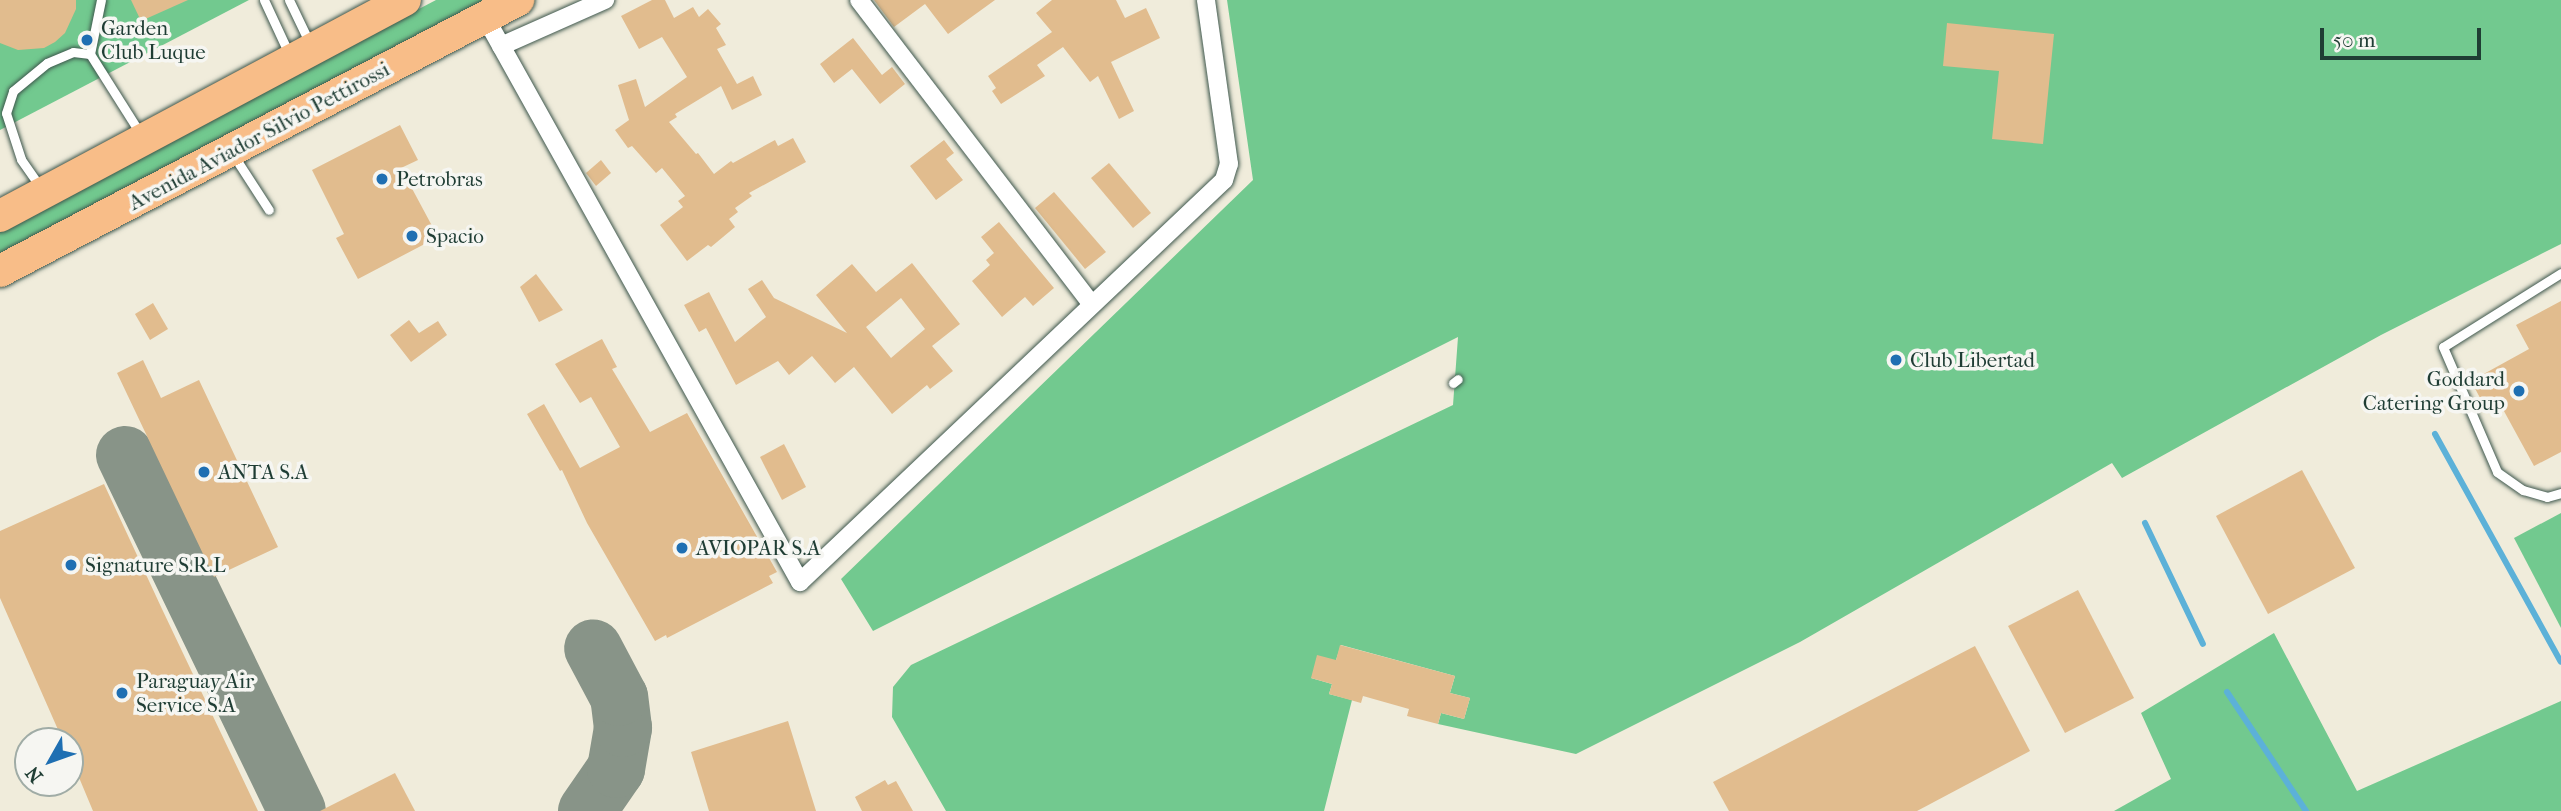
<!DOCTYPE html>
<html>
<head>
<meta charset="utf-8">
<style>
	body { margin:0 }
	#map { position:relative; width:2561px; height:811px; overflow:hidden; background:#f0ecdb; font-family:"IM FELL French Canon",serif }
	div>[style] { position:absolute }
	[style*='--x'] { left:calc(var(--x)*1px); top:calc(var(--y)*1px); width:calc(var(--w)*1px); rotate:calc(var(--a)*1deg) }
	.green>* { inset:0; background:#72c98f }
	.stream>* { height:6px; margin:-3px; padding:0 3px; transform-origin:3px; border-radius:3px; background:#5cb1d8 }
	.taxiway>* { height:58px; margin:-29px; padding:0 29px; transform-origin:29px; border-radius:29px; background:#889488 }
	.building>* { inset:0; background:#e1bc8e }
	.roads { filter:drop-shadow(0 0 2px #3e574d) drop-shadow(0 0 2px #3e574d) }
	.service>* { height:9px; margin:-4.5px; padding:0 4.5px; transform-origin:4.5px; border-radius:4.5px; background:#fff }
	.minor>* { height:18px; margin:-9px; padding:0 9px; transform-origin:9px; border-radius:9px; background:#fff }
	.motorway>* { height:32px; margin:-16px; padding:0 16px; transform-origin:16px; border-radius:16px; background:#f8bd88 }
	.dots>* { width:19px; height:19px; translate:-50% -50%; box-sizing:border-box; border:4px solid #f6f6f2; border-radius:50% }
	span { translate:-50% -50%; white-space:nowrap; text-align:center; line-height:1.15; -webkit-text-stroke:7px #f6f6f2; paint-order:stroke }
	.poi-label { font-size:21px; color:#1f3d34 }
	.left { translate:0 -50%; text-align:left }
	.right { translate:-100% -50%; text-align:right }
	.street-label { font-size:21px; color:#1f3d34 }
	.north { position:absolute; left:14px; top:727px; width:70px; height:70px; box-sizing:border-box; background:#f6f6f2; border:2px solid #a0aca6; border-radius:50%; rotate:230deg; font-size:19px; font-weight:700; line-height:28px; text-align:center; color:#1f3d34 }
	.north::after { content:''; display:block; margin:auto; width:24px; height:32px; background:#1f6fb2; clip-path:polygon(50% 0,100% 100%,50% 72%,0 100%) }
	.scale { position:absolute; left:2320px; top:28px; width:161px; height:32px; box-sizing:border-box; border:4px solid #1f3d34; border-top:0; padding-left:9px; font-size:21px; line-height:24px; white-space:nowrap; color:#1f3d34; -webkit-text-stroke:5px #f6f6f2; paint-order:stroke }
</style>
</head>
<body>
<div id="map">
	<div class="green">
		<i style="clip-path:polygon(0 0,249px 0,0 130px)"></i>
		<i style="clip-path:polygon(436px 0,491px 0,0 258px,0 229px)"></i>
		<i style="clip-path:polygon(1227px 0,2561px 0,2561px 244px,2381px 335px,2122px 478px,2112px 463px,1800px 642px,1576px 754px,1438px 724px,1441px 713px,1464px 719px,1470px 698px,1450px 693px,1455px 676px,1341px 645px,1336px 660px,1311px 678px,1332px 684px,1329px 694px,1352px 700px,1324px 811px,946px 811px,892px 717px,893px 687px,911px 665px,1453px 405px,1458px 337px,873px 631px,841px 579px,1253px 180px)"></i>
		<i style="clip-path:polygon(2561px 513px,2561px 628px,2514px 538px)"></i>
		<i style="clip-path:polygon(2274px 633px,2357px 791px,2561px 701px,2561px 811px,2114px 811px,2171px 779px,2141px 713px)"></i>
	</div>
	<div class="stream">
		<i style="--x:2435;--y:434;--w:260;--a:61.1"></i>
		<i style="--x:2145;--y:523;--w:134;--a:64.4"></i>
		<i style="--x:2227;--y:692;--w:143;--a:56.4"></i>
	</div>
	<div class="taxiway">
		<i style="--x:125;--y:455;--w:395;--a:64.2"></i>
		<i style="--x:587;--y:811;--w:51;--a:-55.4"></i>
		<i style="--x:616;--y:769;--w:42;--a:-80.3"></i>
		<i style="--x:623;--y:728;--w:31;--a:-97"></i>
		<i style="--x:619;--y:697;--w:55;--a:-118"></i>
	</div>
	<div class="building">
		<i style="clip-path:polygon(0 0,76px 0,76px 9px,65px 33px,55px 42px,44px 48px,18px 50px,0 43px)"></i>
		<i style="clip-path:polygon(131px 0,188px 0,141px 21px)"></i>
		<i style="clip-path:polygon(652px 0,665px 0,674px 18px,693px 7px,699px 17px,708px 9px,721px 24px,716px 28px,726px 45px,717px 49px,737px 84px,753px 76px,762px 95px,732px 110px,721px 86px,675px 114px,677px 117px,669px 122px,696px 154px,698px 153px,714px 174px,731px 161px,733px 163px,775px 140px,778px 146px,793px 138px,806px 162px,749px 193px,752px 196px,735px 208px,738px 212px,729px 219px,735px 227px,711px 247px,708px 245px,687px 261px,660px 225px,683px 207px,678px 201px,685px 196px,662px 168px,656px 173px,632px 146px,628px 148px,615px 130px,629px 120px,618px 85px,636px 79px,645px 107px,687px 77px,662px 37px,639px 49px,621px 16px)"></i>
		<i style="clip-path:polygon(874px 0,995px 0,948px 34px,925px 4px,894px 27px)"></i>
		<i style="clip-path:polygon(1052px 0,1116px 0,1125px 18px,1146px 8px,1160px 38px,1111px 62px,1134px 111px,1119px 119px,1098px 76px,1090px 82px,1063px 47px,1037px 65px,1045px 76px,1001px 104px,992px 91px,996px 88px,988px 76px,1052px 32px,1036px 13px)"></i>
		<i style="clip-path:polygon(1947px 23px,2054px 34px,2043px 144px,1992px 139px,1999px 71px,1943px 66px)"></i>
		<i style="clip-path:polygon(853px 38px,882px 75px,892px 67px,905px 84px,880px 104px,852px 69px,834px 83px,820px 64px)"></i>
		<i style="clip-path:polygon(400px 125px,418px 160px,401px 168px,438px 237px,358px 279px,336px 238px,344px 234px,312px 170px)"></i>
		<i style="clip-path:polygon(944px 140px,954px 153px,946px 159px,963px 180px,936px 200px,910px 166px)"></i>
		<i style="clip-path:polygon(601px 160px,611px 173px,596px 186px,586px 173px)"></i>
		<i style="clip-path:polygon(1109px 163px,1151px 213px,1133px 228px,1091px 178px)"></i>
		<i style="clip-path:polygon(1054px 192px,1106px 252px,1085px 269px,1035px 208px)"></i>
		<i style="clip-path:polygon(999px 222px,1054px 288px,1033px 306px,1025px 297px,1002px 317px,972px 281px,990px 265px,986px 260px,994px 253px,981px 237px)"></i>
		<i style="clip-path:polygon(evenodd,912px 263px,960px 324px,932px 346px,953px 371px,930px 389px,927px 385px,892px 414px,854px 367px,835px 383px,812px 356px,789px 375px,778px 361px,736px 385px,706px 328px,699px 332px,684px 305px,709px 292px,735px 342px,766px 317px,748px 289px,762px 280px,774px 298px,847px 333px,816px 295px,852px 264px,876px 292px,912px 263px,901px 298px,925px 329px,891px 358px,866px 327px,901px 298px)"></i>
		<i style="clip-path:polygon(536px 274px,563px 310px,539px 322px,520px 287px)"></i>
		<i style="clip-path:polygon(2561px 301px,2561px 452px,2534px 466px,2499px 402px,2486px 409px,2471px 381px,2529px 349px,2516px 325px)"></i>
		<i style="clip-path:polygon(153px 303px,168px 329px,150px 340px,135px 314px)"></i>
		<i style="clip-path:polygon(409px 320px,419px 333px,438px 321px,447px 335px,411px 362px,390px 335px)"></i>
		<i style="clip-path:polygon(602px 339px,617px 367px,612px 369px,650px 432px,687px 413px,777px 572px,769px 576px,773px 583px,667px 638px,666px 635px,655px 641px,587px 523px,562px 470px,560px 471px,527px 414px,544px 404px,580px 468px,620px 447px,591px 397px,580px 403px,555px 364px)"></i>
		<i style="clip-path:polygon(143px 360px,161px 398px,199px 380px,278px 547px,214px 577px,117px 373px)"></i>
		<i style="clip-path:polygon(784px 444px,806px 487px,782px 500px,760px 457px)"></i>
		<i style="clip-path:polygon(2302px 470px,2355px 568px,2268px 614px,2216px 516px)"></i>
		<i style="clip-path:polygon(104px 484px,162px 609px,258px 811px,93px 811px,70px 756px,70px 741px,63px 741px,0 598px,0 531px)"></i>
		<i style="clip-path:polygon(2078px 590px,2134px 698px,2065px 733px,2008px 626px)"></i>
		<i style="clip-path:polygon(1340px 645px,1455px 676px,1450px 693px,1470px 698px,1464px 719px,1441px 713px,1438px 724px,1407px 716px,1409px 709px,1363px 696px,1361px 703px,1329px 694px,1332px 684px,1311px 678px,1317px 655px,1336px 660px)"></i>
		<i style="clip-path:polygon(1975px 646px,2030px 751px,1917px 811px,1729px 811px,1713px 782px)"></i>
		<i style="clip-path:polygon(788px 721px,816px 811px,709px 811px,691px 752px)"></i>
		<i style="clip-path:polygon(395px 773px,415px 811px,320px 811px)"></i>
		<i style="clip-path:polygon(885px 780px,888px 785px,896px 781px,913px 811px,862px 811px,855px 797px)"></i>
	</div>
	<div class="roads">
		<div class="service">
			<i style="--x:264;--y:0;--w:62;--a:65.1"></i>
			<i style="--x:289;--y:0;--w:51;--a:64.4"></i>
			<i style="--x:90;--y:54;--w:55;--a:-78.5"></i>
			<i style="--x:234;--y:156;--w:64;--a:57.1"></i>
			<i style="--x:41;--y:188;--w:35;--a:-125"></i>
			<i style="--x:21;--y:159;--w:48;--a:-108.1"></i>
			<i style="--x:6;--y:113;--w:23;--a:-72"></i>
			<i style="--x:13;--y:91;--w:44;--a:-39.5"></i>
			<i style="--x:47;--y:63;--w:28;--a:-23"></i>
			<i style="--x:73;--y:52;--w:17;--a:7"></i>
			<i style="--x:90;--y:54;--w:93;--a:57.7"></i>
			<i style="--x:2561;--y:273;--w:139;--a:147.9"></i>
			<i style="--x:2443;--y:347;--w:136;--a:66.6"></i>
			<i style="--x:2497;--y:472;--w:32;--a:35"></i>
			<i style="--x:2523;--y:490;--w:25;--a:16"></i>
			<i style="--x:2547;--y:497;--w:15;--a:-16"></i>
			<i style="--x:1453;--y:383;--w:6;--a:-39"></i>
		</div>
		<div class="minor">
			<i style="--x:859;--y:0;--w:382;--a:52.6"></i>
			<i style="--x:485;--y:17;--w:647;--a:60.86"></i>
			<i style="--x:800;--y:582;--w:584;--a:-43.47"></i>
			<i style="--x:1224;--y:180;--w:17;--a:-73"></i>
			<i style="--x:1229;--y:164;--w:166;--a:-98"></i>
			<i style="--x:501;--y:46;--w:114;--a:-23.9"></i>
		</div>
		<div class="motorway">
			<i style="--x:0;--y:216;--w:459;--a:-28.1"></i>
			<i style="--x:0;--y:271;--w:585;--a:-27.62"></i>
		</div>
	</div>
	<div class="dots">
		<i style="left:87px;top:40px;background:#1f6fb2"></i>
		<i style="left:382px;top:179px;background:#1f6fb2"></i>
		<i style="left:412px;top:236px;background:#1f6fb2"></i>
		<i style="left:1896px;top:360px;background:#1f6fb2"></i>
		<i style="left:2519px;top:391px;background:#1f6fb2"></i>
		<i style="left:204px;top:472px;background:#1f6fb2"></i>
		<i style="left:682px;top:548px;background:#1f6fb2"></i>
		<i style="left:71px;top:565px;background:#1f6fb2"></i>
		<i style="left:122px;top:693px;background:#1f6fb2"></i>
	</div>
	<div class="poi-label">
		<span class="left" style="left:101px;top:40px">Garden<br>Club Luque</span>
		<span class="left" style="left:396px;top:179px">Petrobras</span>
		<span class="left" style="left:426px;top:236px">Spacio</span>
		<span class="left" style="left:1910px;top:360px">Club Libertad</span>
		<span class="right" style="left:2505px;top:391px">Goddard<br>Catering Group</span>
		<span class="left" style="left:218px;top:472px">ANTA S.A</span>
		<span class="left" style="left:696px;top:548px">AVIOPAR S.A</span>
		<span class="left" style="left:85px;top:565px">Signature S.R.L</span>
		<span class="left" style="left:136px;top:693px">Paraguay Air<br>Service S.A</span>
	</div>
	<div class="street-label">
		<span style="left:259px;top:136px;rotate:-28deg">Avenida Aviador Silvio Pettirossi</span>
	</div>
	<div class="north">N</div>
	<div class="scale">50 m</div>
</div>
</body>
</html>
